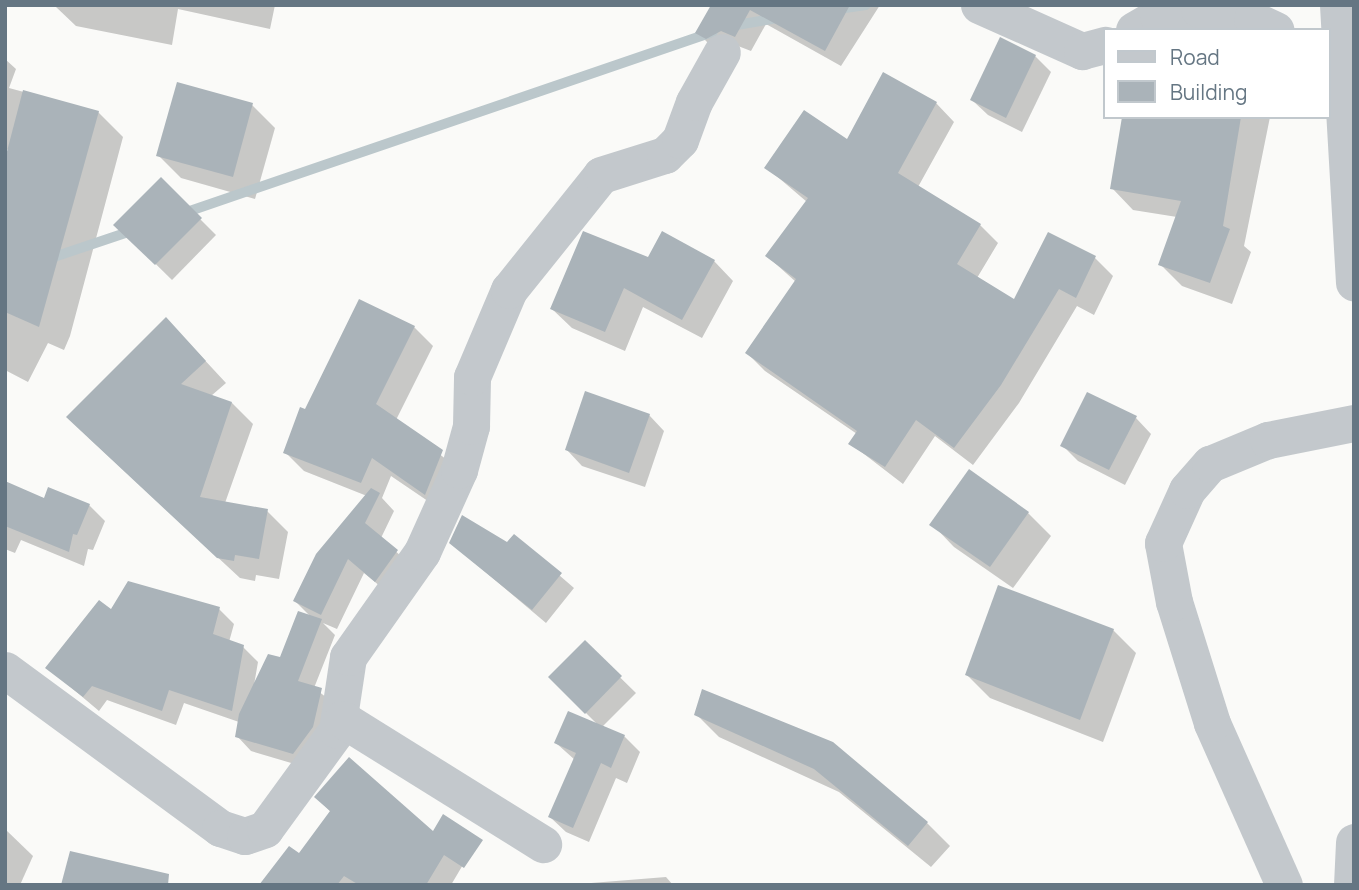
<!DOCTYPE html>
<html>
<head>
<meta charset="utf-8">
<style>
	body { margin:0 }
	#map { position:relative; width:1359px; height:890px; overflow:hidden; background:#fafaf8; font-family:Manrope,sans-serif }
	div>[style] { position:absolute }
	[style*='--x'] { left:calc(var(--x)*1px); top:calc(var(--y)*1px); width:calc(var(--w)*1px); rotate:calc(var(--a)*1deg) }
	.shadow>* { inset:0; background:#0003 }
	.stream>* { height:10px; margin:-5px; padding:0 5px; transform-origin:5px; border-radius:5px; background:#bbc7cb }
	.building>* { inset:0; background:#aab3b9 }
	.minor>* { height:37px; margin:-18.5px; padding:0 18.5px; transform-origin:18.5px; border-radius:18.5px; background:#c3c8cc }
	span { translate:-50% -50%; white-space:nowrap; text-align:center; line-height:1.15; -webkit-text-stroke:7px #fff; paint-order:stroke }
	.frame { position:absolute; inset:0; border:7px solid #657683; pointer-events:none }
	.legend { position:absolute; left:1103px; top:28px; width:228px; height:91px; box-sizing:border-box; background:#fff; border:2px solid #c1c8cd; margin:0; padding:9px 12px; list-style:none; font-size:21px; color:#657683 }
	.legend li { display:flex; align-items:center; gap:14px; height:35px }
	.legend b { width:35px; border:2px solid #c1c8cd }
</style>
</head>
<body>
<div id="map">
	<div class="shadow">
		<i style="clip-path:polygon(275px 5px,270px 29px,178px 9px,172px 45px,76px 26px,56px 7px)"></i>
		<i style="clip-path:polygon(713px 5px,880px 5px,841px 66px,766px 24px,751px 51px,738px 46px,713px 48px,697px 32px)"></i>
		<i style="clip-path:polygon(1035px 56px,1051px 72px,1022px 132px,988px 115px,972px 100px)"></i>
		<i style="clip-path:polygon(5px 59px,16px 69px,9px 88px,98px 112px,123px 137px,70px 336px,64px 350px,48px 343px,28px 382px,5px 370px,5px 166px,9px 150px,5px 149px)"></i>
		<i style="clip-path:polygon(936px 103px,954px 122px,918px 187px,980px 225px,998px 243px,977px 278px,1015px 301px,1049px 234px,1095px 258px,1113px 276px,1094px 315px,1077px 306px,1019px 403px,973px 465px,935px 436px,903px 484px,851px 444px,857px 434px,765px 371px,747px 353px,796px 282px,767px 256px,807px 202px,766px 167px,847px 142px)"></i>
		<i style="clip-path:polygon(252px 105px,275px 128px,255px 199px,181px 178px,158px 155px)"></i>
		<i style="clip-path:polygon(1124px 117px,1270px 117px,1244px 246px,1251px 252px,1232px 304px,1182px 286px,1160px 264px,1177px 217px,1133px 210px,1112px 188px)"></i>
		<i style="clip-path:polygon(161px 180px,216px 235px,172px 280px,116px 225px)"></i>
		<i style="clip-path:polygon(648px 260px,714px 261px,733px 281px,702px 338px,643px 307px,625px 351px,572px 328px,552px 309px)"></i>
		<i style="clip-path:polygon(414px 327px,433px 346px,396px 420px,461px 471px,444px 512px,391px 476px,382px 498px,394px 511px,381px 538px,413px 567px,392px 596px,364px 573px,337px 629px,323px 623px,335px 635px,314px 688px,335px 704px,308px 768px,251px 751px,237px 736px,239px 722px,184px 703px,176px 725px,107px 700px,99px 711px,48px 668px,111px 612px,219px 609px,234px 624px,229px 642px,243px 647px,258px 662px,254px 685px,281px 660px,312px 618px,295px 601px,367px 496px,304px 471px,285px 452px,306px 411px)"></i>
		<i style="clip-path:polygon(187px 341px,226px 383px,211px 396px,232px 403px,253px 424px,225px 503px,267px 511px,288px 532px,279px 579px,256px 575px,255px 581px,240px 578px,89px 438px)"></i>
		<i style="clip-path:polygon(649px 415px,664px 431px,645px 487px,582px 466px,567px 450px)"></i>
		<i style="clip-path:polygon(1136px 418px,1151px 434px,1125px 485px,1078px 461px,1062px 445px)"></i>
		<i style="clip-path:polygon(5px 492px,89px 505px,105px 521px,93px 550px,88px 549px,84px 566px,21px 540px,15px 553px,5px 549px)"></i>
		<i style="clip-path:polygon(1028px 513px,1051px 536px,1013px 588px,954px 547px,932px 524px)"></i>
		<i style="clip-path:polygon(514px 536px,574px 588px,546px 623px,451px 543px,508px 544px)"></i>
		<i style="clip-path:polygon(1113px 630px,1136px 653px,1103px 742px,990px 698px,967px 675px)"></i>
		<i style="clip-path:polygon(585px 643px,636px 693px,602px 727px,624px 736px,640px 752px,627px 783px,616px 778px,589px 842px,566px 832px,550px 817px,575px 760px,556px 743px,599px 726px,550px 677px)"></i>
		<i style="clip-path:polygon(703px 691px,927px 823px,950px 846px,931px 867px,839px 792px,719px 737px,696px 714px)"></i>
		<i style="clip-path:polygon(316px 797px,464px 863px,451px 885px,268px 885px,299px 856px,331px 812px)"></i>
		<i style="clip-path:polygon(5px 829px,33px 856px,20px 885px,5px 885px)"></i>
		<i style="clip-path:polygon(666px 877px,673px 885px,566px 885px)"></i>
	</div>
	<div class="stream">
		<i style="--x:838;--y:9;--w:28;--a:-8"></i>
		<i style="--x:731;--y:26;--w:48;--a:-9.7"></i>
		<i style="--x:181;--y:214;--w:562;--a:-18.89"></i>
		<i style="--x:48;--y:259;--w:91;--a:-18.6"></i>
	</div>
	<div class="building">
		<i style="clip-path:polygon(711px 5px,850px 5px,825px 51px,750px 10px,735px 37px,721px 31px,706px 39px,695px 33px)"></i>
		<i style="clip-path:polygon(1000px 37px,1036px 55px,1006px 118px,970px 100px)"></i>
		<i style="clip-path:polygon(883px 72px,937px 102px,898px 173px,981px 224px,957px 264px,1014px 299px,1048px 232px,1096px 256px,1076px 298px,1059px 289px,1001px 385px,954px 448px,916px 420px,885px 467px,848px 444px,857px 431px,745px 353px,796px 279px,765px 256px,808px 198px,764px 168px,804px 110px,847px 139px)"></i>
		<i style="clip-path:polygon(177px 82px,253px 103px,233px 177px,156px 156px)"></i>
		<i style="clip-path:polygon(23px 90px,99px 111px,39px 327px,5px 312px,5px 159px)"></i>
		<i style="clip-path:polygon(1122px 117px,1241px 117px,1223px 226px,1230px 229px,1210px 283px,1158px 265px,1181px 201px,1110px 189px)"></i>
		<i style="clip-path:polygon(161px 177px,202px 218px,155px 265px,113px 225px)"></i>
		<i style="clip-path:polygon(583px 231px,648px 257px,662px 231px,715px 260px,682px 320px,624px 288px,605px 332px,550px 309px)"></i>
		<i style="clip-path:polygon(359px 299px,415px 326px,376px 404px,443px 450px,425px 495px,372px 458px,361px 483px,283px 453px,300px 407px,305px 409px)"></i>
		<i style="clip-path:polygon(166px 317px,206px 361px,181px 384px,232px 402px,200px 497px,268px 509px,259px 559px,235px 555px,234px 561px,217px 558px,66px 417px)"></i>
		<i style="clip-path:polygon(585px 391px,650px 414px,629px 473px,565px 450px)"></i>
		<i style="clip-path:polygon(1087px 392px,1137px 416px,1109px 470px,1060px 446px)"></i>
		<i style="clip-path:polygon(969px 469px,1029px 512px,990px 567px,929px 525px)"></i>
		<i style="clip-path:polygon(5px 481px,44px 498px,48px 487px,90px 504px,77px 535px,73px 534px,69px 552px,5px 526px)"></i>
		<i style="clip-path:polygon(371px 488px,380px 493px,365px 523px,398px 550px,375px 582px,348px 559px,321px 615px,293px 601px,316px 554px)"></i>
		<i style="clip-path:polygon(462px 515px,507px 542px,514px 534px,562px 573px,532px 610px,449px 543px)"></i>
		<i style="clip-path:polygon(128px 581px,220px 607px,213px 634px,244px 645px,232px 711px,169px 690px,162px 711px,92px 686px,83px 697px,45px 668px,99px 600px,111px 609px)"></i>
		<i style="clip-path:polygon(998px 585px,1114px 629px,1080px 720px,965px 675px)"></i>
		<i style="clip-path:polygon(298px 611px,322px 619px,298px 681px,322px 688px,313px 727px,293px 754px,235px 737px,239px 714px,268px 654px,280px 657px)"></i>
		<i style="clip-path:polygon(585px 640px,622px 676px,585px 714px,548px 677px)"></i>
		<i style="clip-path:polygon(702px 689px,833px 742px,928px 822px,908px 846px,814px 769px,694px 715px)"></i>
		<i style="clip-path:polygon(568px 711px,625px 735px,611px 768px,601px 763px,573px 828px,548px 817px,576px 753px,554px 743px)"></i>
		<i style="clip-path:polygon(349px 757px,433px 831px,443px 814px,483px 840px,464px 868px,444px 855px,426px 885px,359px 885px,344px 876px,337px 885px,259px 885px,289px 846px,299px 853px,330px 811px,314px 797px)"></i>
		<i style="clip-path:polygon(70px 851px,169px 874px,168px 885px,61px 885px)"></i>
	</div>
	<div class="minor">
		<i style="--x:979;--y:5;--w:113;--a:24.1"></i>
		<i style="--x:1082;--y:51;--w:24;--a:-15"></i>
		<i style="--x:1338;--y:5;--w:278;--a:86.7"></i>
		<i style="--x:1134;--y:30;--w:28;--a:-30"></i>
		<i style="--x:1158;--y:16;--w:42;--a:-9.7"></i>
		<i style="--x:1199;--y:9;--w:54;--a:10.7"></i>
		<i style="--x:1252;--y:19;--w:26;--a:25"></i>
		<i style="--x:5;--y:670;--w:267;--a:36.3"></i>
		<i style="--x:220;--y:828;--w:26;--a:18"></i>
		<i style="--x:245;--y:836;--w:21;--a:-19"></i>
		<i style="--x:265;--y:829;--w:122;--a:-54"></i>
		<i style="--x:337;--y:730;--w:74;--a:-81.4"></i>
		<i style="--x:348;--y:657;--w:128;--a:-54.8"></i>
		<i style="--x:422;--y:552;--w:90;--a:-65.7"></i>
		<i style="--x:459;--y:470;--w:46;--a:-74.7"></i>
		<i style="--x:471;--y:426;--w:49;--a:-88.8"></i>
		<i style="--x:472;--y:377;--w:95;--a:-67"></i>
		<i style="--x:509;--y:290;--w:147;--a:-51.3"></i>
		<i style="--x:601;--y:175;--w:67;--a:-17.4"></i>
		<i style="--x:665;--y:155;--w:21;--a:-45"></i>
		<i style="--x:680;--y:140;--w:40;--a:-69.8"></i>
		<i style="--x:694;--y:102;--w:57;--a:-60.8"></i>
		<i style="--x:342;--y:719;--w:237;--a:31.9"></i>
		<i style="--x:1284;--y:885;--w:177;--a:-114"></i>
		<i style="--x:1212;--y:723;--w:127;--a:-107.4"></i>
		<i style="--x:1174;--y:602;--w:60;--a:-100.6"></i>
		<i style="--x:1163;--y:543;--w:58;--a:-65.6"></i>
		<i style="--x:1187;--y:490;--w:35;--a:-49"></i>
		<i style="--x:1210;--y:464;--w:63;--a:-22.5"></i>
		<i style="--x:1268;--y:440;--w:88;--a:-11.2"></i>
		<i style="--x:1352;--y:885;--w:43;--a:-87.3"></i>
	</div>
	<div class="frame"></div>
	<ul class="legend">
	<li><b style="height:9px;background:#c3c8cc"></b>Road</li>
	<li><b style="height:19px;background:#aab3b9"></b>Building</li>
	</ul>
</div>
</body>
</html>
